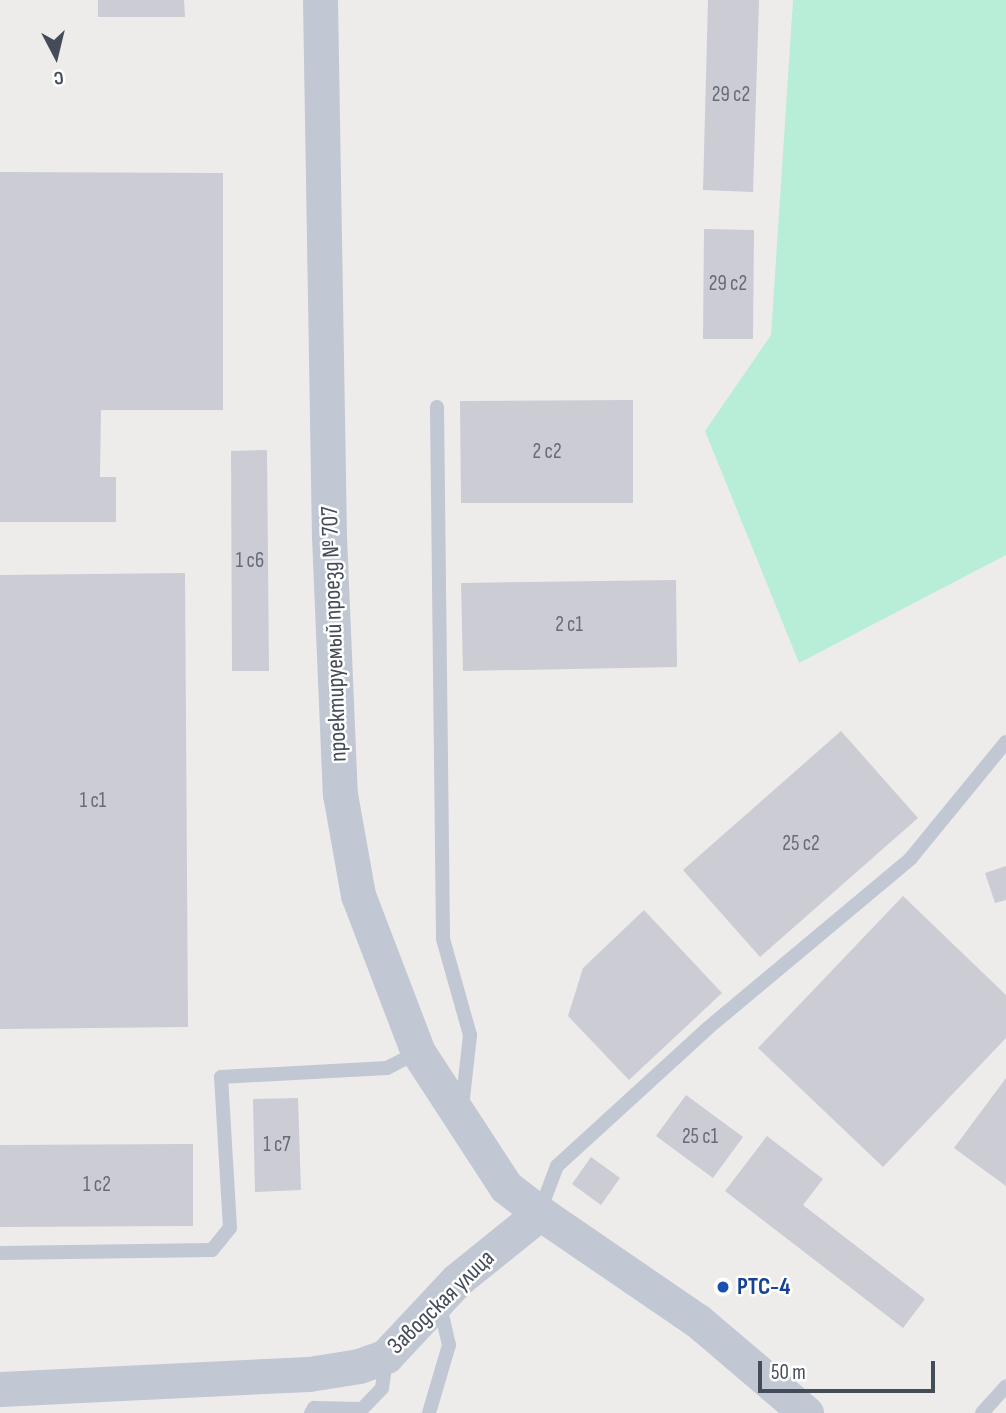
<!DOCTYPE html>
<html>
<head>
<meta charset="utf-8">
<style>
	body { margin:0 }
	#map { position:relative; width:1006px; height:1413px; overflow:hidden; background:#eeeceb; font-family:"Sofia Sans Condensed",sans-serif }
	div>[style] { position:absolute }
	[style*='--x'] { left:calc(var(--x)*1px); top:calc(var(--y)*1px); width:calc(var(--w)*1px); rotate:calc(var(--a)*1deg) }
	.green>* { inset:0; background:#b8eed8 }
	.building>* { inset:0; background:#cbccd4 }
	.service>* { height:14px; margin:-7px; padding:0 7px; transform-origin:7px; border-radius:7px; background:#c1c7d3 }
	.tertiary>* { height:35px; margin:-17.5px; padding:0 17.5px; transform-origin:17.5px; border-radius:17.5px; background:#c1c7d3 }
	.dots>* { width:19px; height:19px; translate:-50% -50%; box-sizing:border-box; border:4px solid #fff; border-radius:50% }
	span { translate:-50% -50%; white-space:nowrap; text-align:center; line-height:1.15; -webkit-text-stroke:5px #fff; paint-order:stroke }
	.number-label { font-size:21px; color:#666b78 }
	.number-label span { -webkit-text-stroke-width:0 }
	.street-label { font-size:24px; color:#444b59 }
	.transit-label { font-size:24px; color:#164399; font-weight:700 }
	.left { translate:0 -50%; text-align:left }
	.north { position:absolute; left:21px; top:21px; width:70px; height:70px; -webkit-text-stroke:5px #fff; paint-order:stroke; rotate:173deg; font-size:19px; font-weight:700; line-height:28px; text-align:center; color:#444b59 }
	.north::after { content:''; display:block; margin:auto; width:24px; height:32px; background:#444b59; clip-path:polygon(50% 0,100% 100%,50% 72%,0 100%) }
	.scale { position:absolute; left:758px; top:1361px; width:177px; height:32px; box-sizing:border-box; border:4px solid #444b59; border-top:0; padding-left:9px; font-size:21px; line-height:24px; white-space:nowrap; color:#444b59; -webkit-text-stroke:5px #fff; paint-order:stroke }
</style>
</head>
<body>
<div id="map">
	<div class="green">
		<i style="clip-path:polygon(793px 0,1006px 0,1006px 555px,799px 663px,705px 431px,771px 335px)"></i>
	</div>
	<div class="building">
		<i style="clip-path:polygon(98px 0,184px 0,185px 17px,98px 17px)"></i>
		<i style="clip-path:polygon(708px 0,759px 0,753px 192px,703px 190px)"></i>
		<i style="clip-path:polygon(0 172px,223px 173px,223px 410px,101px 410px,100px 477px,116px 477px,116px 522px,0 522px)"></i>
		<i style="clip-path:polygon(704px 229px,754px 230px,753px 339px,703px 339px)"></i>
		<i style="clip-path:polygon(633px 400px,633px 503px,461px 503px,460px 401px)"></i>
		<i style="clip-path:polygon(267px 450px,269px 671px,232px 671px,231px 451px)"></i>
		<i style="clip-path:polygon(185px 573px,188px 1027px,0 1029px,0 575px)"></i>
		<i style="clip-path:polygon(676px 580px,677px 667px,463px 671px,461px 583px)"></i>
		<i style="clip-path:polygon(841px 731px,918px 818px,760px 957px,683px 870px)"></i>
		<i style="clip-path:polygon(1006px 866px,1006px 900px,995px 903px,985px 873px)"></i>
		<i style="clip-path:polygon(903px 896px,1006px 995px,1006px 1038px,883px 1167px,758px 1048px)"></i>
		<i style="clip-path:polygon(644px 910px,722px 993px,629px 1080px,568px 1016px,583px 968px)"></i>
		<i style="clip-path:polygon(1006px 1078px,1006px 1186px,954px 1148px)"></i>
		<i style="clip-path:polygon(686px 1095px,743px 1137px,713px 1178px,656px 1136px)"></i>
		<i style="clip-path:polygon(298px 1098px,301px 1190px,255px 1192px,253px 1099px)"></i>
		<i style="clip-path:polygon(767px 1136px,823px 1179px,803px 1205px,925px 1299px,903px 1328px,725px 1191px)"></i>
		<i style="clip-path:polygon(193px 1144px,193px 1226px,0 1227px,0 1145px)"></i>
		<i style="clip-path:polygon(591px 1157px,620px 1178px,601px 1205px,572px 1184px)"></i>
	</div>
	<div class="service">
		<i style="--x:437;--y:407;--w:532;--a:89.35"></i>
		<i style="--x:443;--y:939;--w:100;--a:74.3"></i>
		<i style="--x:470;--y:1035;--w:73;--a:96.3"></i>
		<i style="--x:540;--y:1211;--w:48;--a:-69.3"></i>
		<i style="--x:557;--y:1166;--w:205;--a:-42.4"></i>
		<i style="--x:708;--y:1028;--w:265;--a:-39.9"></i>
		<i style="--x:911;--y:858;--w:150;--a:-50.7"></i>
		<i style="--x:0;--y:1253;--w:212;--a:-0.8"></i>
		<i style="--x:212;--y:1250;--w:28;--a:-51"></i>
		<i style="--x:230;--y:1228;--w:151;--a:-93.4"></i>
		<i style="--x:221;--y:1077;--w:166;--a:-3.1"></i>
		<i style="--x:387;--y:1068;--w:35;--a:-27"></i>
		<i style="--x:311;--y:1413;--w:6;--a:-59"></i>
		<i style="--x:314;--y:1408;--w:48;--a:1.2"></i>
		<i style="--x:362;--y:1409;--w:29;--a:-46"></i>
		<i style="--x:382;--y:1388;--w:30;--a:-82"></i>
		<i style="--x:429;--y:1413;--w:71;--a:-73.6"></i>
		<i style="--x:449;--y:1345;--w:44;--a:-103.1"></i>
		<i style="--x:982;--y:1413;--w:36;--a:-48"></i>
	</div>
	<div class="tertiary">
		<i style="--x:320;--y:0;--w:536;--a:89.04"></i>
		<i style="--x:329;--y:536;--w:258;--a:87.6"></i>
		<i style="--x:340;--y:794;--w:103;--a:79.9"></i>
		<i style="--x:358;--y:895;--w:168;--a:69.1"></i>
		<i style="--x:418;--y:1052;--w:161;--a:56.9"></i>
		<i style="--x:506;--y:1187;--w:43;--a:37.4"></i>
		<i style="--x:0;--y:1389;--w:309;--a:-2.8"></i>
		<i style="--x:309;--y:1374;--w:51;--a:-9.1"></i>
		<i style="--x:359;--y:1366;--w:29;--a:-20"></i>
		<i style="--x:386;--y:1356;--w:104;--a:-46.9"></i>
		<i style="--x:457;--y:1280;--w:107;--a:-38.9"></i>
		<i style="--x:540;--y:1213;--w:191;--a:34.4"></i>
		<i style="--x:698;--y:1321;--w:142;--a:40.4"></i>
	</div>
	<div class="dots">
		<i style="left:723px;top:1287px;background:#1a4fb4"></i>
	</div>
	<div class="number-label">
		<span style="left:731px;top:95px">29 с2</span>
		<span style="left:728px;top:284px">29 с2</span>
		<span style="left:547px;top:452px">2 с2</span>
		<span style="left:250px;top:561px">1 с6</span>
		<span style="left:569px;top:625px">2 с1</span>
		<span style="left:93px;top:801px">1 с1</span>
		<span style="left:801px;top:844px">25 с2</span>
		<span style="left:700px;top:1137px">25 с1</span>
		<span style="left:277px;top:1145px">1 с7</span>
		<span style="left:97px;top:1185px">1 с2</span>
	</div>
	<div class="street-label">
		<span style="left:334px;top:634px;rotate:-92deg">проектируемый проезд № 707</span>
		<span style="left:441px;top:1302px;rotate:-44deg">Заводская улица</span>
	</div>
	<div class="transit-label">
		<span class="left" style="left:737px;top:1287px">РТС-4</span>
	</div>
	<div class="north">С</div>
	<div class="scale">50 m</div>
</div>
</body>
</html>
